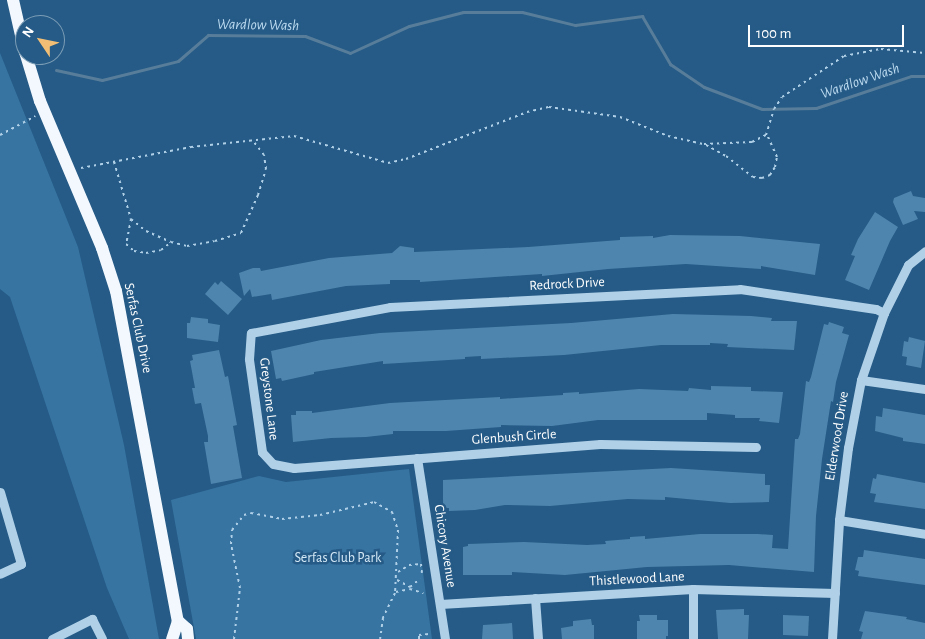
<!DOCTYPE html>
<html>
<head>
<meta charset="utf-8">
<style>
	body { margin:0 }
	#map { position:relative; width:925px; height:639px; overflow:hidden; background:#255b86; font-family:"Alegreya Sans",sans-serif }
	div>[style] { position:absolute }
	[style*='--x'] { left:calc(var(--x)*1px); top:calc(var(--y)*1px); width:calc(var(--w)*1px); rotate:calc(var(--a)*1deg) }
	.green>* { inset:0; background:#3774a2 }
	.stream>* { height:3px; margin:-1.5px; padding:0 1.5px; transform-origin:1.5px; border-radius:1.5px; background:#577d9a }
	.building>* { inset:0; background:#4e85ae }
	.path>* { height:2px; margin-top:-1px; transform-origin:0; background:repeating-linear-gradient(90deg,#b0d0e8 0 2.5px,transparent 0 6.5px) }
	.minor>* { height:9px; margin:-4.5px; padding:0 4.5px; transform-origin:4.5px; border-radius:4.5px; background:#b0d0e8 }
	.major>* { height:12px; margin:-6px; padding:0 6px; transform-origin:6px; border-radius:6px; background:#f3f8fe }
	span { translate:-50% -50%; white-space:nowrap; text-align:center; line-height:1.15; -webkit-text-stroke:5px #255b86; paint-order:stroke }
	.street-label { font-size:14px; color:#fff }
	.park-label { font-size:14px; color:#d4e8f6 }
	.water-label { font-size:15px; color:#bcdaf0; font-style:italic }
	.north { position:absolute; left:15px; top:15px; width:50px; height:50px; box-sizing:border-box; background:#255b86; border:1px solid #7c9db6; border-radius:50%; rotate:304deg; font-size:14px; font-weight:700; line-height:20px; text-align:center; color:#fff }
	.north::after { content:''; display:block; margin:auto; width:18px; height:22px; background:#f2be75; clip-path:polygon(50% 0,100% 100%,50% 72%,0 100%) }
	.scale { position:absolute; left:748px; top:25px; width:156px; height:22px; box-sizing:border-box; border:2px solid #fff; border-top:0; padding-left:6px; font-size:15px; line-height:18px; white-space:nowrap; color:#fff; -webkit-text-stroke:4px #255b86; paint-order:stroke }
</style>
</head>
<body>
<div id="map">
	<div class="green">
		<i style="clip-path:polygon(0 53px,78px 247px,124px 445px,159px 639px,129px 639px,107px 588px,10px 297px,0 289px)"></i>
		<i style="clip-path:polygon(409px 469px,432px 639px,196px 639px,171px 500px,259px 476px,286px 482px)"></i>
	</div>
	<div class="stream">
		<i style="--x:56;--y:70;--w:47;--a:12.3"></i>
		<i style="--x:102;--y:80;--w:78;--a:-14"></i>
		<i style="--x:178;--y:61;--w:40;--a:-41"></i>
		<i style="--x:208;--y:35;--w:97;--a:0.6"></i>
		<i style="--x:305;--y:36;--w:48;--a:20.7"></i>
		<i style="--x:350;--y:53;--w:65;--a:-24.6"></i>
		<i style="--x:409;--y:26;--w:56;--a:-14.5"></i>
		<i style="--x:463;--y:12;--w:59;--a:0"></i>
		<i style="--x:522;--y:12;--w:55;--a:13.8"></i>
		<i style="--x:575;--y:25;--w:68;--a:-7.7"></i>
		<i style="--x:642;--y:16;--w:56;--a:59.7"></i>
		<i style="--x:670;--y:64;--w:41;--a:34.1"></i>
		<i style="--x:704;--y:87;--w:62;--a:20.8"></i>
		<i style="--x:762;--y:109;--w:54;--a:-1.1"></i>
		<i style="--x:816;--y:108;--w:100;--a:-18.6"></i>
		<i style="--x:911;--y:76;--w:14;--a:0"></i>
	</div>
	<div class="building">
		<i style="clip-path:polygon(911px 191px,913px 196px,925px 198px,925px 212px,914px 211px,918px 219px,903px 225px,893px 202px,894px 198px)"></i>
		<i style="clip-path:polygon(875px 212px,898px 227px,890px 241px,869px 290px,845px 280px,855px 256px,851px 255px,858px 239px)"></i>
		<i style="clip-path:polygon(670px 235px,740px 236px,820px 244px,815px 275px,761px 266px,761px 269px,686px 264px,608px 269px,542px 276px,542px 274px,420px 282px,420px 280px,390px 280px,390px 284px,346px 286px,272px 300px,271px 294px,252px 297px,250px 289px,244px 296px,239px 273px,253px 268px,260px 268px,261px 271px,329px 258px,392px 253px,400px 246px,414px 248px,414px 252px,528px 247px,620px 240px,620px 237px,653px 236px,653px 238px)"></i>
		<i style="clip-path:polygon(221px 281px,242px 299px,228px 315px,205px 294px,215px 282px,218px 285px)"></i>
		<i style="clip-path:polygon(673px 314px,751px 316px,772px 318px,771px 321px,797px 321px,794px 350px,727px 347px,728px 344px,710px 343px,710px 345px,661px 345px,564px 355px,481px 359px,481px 356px,465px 357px,465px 359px,383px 364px,383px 361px,314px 372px,314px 374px,282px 381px,281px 378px,276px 379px,271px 351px,321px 340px,380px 333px,571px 323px)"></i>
		<i style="clip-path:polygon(191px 317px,208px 319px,208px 323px,220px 325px,218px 342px,187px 338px,187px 323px,190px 323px)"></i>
		<i style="clip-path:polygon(829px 322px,844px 327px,842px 333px,849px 335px,836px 382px,833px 402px,831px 401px,822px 459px,816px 516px,814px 572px,729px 565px,647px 567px,565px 575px,512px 572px,512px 575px,463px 575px,463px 547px,468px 546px,468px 544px,524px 542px,587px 545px,606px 544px,605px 541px,630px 539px,630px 537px,645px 536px,645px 539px,700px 534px,758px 534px,773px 535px,772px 548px,788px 549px,795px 439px,798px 439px,800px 434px,806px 381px,809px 382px,811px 377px,824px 324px,828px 325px)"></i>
		<i style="clip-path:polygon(909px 337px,925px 341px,921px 368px,906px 365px,907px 357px,902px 356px,904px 341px,908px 342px)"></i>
		<i style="clip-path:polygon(219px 350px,225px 377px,228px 376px,237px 425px,233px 426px,242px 478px,211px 484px,204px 442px,208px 442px,208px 436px,201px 403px,195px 404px,192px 388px,195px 388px,190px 361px,193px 360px,192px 355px)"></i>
		<i style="clip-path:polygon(711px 386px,751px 387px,751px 391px,783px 392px,779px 423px,759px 421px,760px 418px,735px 418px,735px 415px,707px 413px,707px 420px,598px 420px,552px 426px,501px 425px,501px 427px,446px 431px,393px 431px,393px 434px,366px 437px,331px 438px,293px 442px,291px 415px,296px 415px,296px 411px,312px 411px,312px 413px,390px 403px,500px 397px,500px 399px,563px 395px,563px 393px,579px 392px,579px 394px,639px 389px,688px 391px,689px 388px,711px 390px)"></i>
		<i style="clip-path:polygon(883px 408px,925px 415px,925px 444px,903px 441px,903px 438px,875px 431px,876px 416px,882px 417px)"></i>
		<i style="clip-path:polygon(671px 468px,765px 474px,765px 485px,770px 485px,769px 502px,730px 503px,665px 497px,665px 500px,628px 499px,550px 506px,505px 505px,475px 510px,449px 511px,449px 508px,443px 508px,443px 480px)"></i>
		<i style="clip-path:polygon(877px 474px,925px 483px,925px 509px,874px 502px,876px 494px,870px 493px,873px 478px,876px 479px)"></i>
		<i style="clip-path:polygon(864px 550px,925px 559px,925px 585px,858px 576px,859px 571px,855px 570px,858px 557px,863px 557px)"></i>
		<i style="clip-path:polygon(744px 609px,744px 615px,749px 615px,748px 639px,718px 639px,716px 610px)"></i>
		<i style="clip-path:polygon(865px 611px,907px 617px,906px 619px,925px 623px,925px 639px,861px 639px,863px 632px,859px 631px)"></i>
		<i style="clip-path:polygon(639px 615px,657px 615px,657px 620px,668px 620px,668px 636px,666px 636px,666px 639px,637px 639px,637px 621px,640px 621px)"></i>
		<i style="clip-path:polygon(783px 615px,809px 616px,808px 636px,783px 635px)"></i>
		<i style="clip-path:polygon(591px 619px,592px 625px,594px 625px,594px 639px,562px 639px,561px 628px,573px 626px,573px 621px)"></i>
		<i style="clip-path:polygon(512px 623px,513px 639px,482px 639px,483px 625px)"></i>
	</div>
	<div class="path">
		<i style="--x:0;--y:135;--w:40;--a:-28"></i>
		<i style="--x:706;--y:145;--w:23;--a:29"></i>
		<i style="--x:726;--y:156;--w:34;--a:38"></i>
		<i style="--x:753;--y:177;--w:9;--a:6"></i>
		<i style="--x:762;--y:178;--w:9;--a:-21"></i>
		<i style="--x:770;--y:175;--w:9;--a:-58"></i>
		<i style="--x:775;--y:167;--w:10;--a:-79"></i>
		<i style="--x:777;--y:157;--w:24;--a:-114"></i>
		<i style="--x:114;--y:162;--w:59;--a:73.4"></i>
		<i style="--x:131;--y:219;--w:19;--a:39"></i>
		<i style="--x:146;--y:231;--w:27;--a:24"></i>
		<i style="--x:171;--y:242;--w:16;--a:14"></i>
		<i style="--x:187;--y:246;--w:28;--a:-10"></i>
		<i style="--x:215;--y:241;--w:27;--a:-17"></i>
		<i style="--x:241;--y:233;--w:42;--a:-65.9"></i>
		<i style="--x:258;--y:195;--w:27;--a:-73"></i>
		<i style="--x:266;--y:169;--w:14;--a:-98"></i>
		<i style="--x:264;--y:155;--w:18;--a:-128"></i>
		<i style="--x:81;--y:168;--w:112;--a:-10.8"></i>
		<i style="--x:191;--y:147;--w:104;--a:-6.1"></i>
		<i style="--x:294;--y:136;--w:98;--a:16"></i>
		<i style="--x:388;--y:163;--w:18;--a:-13"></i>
		<i style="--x:406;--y:159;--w:130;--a:-21.2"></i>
		<i style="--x:527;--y:112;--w:23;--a:-13"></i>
		<i style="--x:549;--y:107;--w:72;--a:8"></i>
		<i style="--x:620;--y:117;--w:52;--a:21.6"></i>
		<i style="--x:668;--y:136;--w:37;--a:13"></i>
		<i style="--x:704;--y:144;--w:48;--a:-2.4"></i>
		<i style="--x:752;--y:142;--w:16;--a:-27"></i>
		<i style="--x:766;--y:135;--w:27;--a:-73"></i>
		<i style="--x:774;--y:109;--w:14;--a:-56"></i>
		<i style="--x:782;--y:97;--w:74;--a:-33.5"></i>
		<i style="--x:844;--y:56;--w:38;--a:-11"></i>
		<i style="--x:881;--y:49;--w:44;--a:5.2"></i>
		<i style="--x:131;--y:219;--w:25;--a:101"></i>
		<i style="--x:126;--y:244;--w:11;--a:41"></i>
		<i style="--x:134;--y:251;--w:12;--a:9"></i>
		<i style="--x:146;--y:253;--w:15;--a:-11"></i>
		<i style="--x:161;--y:250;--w:11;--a:-38"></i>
		<i style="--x:398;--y:572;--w:13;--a:-32"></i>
		<i style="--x:409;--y:565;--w:12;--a:-5"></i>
		<i style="--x:421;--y:564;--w:9;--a:84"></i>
		<i style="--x:397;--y:580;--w:15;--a:28"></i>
		<i style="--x:410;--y:587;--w:13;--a:-39"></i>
		<i style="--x:396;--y:592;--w:14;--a:-12"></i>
		<i style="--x:410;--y:589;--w:14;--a:17"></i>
		<i style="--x:234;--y:639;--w:51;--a:-83.3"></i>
		<i style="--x:240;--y:588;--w:45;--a:-101.6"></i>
		<i style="--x:231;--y:544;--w:14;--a:-86"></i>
		<i style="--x:232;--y:530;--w:19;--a:-51"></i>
		<i style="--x:244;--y:515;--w:7;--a:-16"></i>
		<i style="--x:251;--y:513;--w:32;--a:11"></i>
		<i style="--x:282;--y:519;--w:38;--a:-6"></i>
		<i style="--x:320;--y:515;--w:56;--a:-13.5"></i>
		<i style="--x:374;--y:502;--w:21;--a:29"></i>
		<i style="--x:392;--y:512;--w:19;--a:72"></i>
		<i style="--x:398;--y:530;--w:63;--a:92.7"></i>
		<i style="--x:395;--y:593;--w:28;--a:116"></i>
		<i style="--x:383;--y:618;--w:21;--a:98"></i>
		<i style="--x:419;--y:639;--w:4;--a:-90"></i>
		<i style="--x:419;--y:635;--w:10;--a:-6"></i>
	</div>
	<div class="minor">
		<i style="--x:861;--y:380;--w:65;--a:8"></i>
		<i style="--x:756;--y:447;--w:156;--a:-178.9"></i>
		<i style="--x:600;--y:444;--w:307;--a:175.5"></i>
		<i style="--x:294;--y:468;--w:21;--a:-169"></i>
		<i style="--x:273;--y:464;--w:16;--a:-133"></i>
		<i style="--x:262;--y:452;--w:94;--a:-98"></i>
		<i style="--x:249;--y:359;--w:26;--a:-86"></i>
		<i style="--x:251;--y:333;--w:141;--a:-10.6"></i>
		<i style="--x:390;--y:307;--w:350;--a:-2.9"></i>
		<i style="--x:740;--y:289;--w:137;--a:8.4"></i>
		<i style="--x:876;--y:309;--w:9;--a:27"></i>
		<i style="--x:417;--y:458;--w:183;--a:81.2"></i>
		<i style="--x:0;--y:492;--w:75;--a:73.7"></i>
		<i style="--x:21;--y:564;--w:23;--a:155"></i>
		<i style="--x:839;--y:520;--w:87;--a:9.2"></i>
		<i style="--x:693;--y:589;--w:50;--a:90"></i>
		<i style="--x:535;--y:598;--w:41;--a:85.8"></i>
		<i style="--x:440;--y:604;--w:253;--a:-3.4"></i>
		<i style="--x:693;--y:589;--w:142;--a:1.6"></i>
		<i style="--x:52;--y:639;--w:45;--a:-26.6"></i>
		<i style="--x:92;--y:619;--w:22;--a:63"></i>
		<i style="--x:832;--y:639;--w:119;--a:-86.6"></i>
		<i style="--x:839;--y:520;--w:73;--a:-82.9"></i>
		<i style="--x:848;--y:448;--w:69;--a:-79.2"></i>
		<i style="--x:861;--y:380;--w:71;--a:-71.1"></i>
		<i style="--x:884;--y:313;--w:54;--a:-63.4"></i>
		<i style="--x:908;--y:265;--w:22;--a:-39"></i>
	</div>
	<div class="major">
		<i style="--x:13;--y:0;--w:54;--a:77.2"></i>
		<i style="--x:26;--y:55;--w:48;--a:73.1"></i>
		<i style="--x:40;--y:101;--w:160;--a:67.1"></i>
		<i style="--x:102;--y:248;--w:45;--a:72"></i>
		<i style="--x:116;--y:291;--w:336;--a:79.4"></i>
		<i style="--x:178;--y:621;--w:19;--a:108"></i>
		<i style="--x:178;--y:621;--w:12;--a:42"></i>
		<i style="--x:187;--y:629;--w:10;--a:84"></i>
	</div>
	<div class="street-label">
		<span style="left:567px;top:284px;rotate:-3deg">Redrock Drive</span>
		<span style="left:138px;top:328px;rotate:78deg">Serfas Club Drive</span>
		<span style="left:269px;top:399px;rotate:83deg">Greystone Lane</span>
		<span style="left:837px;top:436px;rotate:-81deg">Elderwood Drive</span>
		<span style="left:514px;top:437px;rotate:-4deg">Glenbush Circle</span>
		<span style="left:445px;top:546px;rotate:81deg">Chicory Avenue</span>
		<span style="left:637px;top:579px;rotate:-3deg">Thistlewood Lane</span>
	</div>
	<div class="park-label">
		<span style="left:338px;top:558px">Serfas Club Park</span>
	</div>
	<div class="water-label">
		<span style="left:258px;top:25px;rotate:1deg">Wardlow Wash</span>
		<span style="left:860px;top:81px;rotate:-19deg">Wardlow Wash</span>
	</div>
	<div class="north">N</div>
	<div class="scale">100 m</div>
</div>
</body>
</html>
